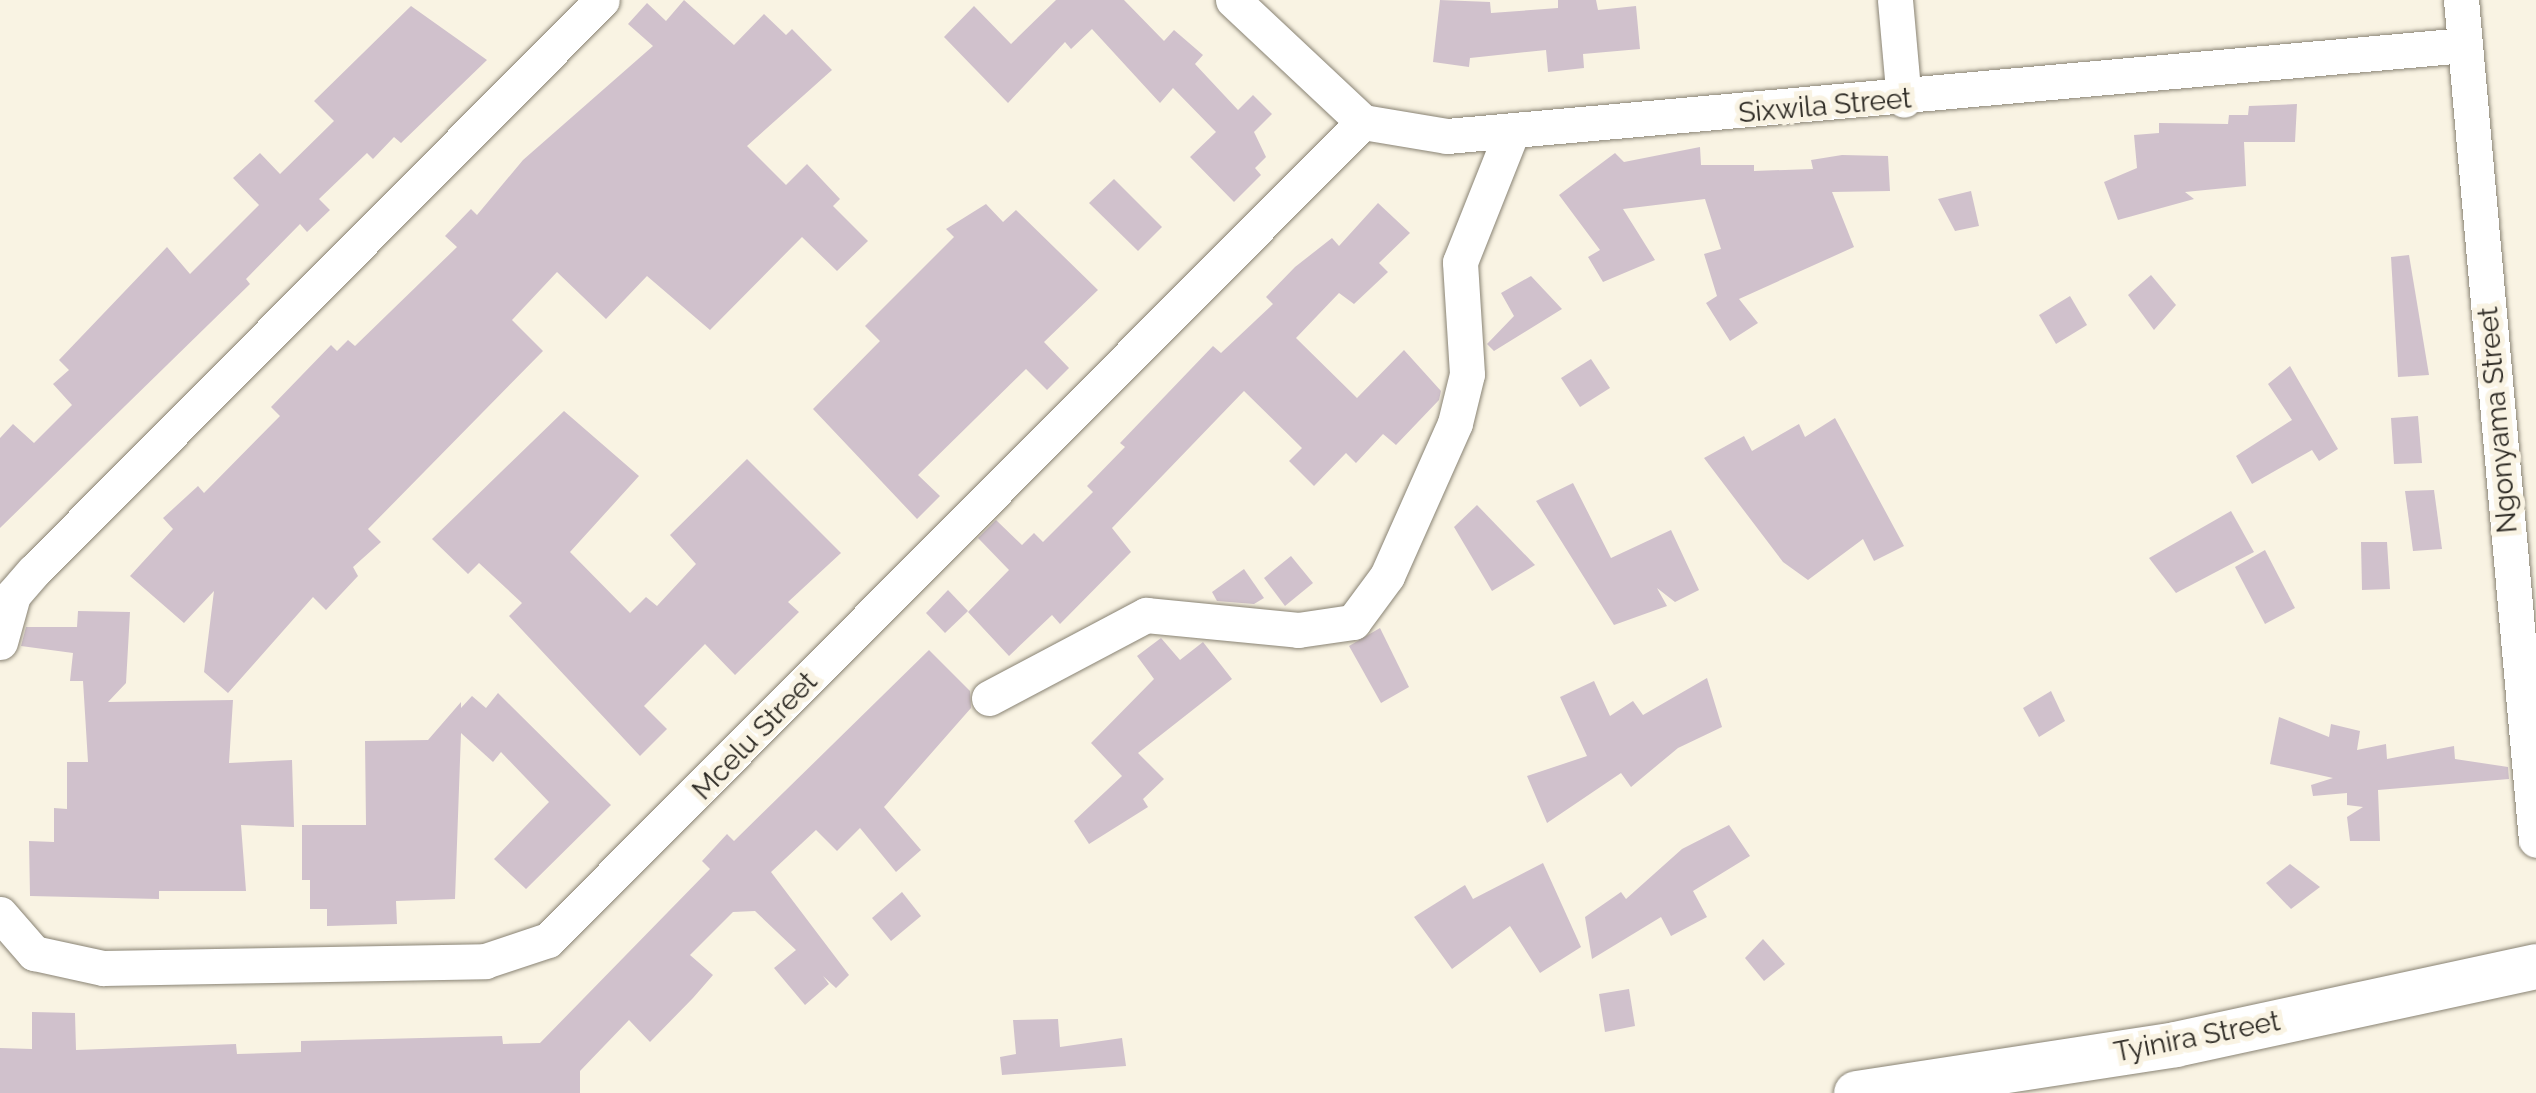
<!DOCTYPE html>
<html>
<head>
<meta charset="utf-8">
<style>
	body { margin:0 }
	#map { position:relative; width:2536px; height:1093px; overflow:hidden; background:#f9f3e3; font-family:Raleway,sans-serif }
	div>[style] { position:absolute }
	[style*='--x'] { left:calc(var(--x)*1px); top:calc(var(--y)*1px); width:calc(var(--w)*1px); rotate:calc(var(--a)*1deg) }
	.building>* { inset:0; background:#d0c1cc }
	.roads { filter:drop-shadow(0 0 2px #898374) drop-shadow(0 0 2px #898374) }
	.minor>* { height:35px; margin:-17.5px; padding:0 17.5px; transform-origin:17.5px; border-radius:17.5px; background:#fff }
	.tertiary>* { height:45px; margin:-22.5px; padding:0 22.5px; transform-origin:22.5px; border-radius:22.5px; background:#fff }
	span { translate:-50% -50%; white-space:nowrap; text-align:center; line-height:1.15; -webkit-text-stroke:10px #f9f3e3; paint-order:stroke }
	.street-label { font-size:28px; color:#2c2923 }
</style>
</head>
<body>
<div id="map">
	<div class="building">
		<i style="clip-path:polygon(684px 0,734px 45px,764px 14px,786px 35px,792px 29px,832px 70px,747px 146px,786px 185px,807px 164px,840px 199px,833px 206px,868px 241px,837px 271px,802px 237px,710px 330px,647px 276px,606px 319px,557px 272px,512px 320px,543px 351px,368px 529px,381px 542px,353px 567px,358px 576px,326px 610px,313px 597px,228px 693px,204px 672px,214px 591px,184px 623px,130px 576px,173px 529px,163px 518px,198px 486px,204px 493px,280px 416px,271px 407px,331px 345px,337px 351px,348px 340px,355px 346px,457px 247px,445px 236px,471px 209px,477px 215px,523px 160px,653px 46px,628px 24px,647px 3px,666px 21px)"></i>
		<i style="clip-path:polygon(1056px 0,1124px 0,1164px 41px,1174px 30px,1203px 55px,1195px 64px,1238px 110px,1253px 95px,1272px 114px,1254px 132px,1266px 157px,1255px 168px,1261px 175px,1234px 202px,1190px 157px,1216px 132px,1173px 88px,1160px 103px,1092px 29px,1071px 49px,1065px 42px,1008px 103px,944px 37px,974px 6px,1011px 44px)"></i>
		<i style="clip-path:polygon(1440px 0,1490px 2px,1491px 13px,1558px 8px,1558px 0,1596px 0,1598px 10px,1636px 6px,1640px 49px,1583px 54px,1584px 68px,1548px 72px,1546px 50px,1470px 58px,1469px 67px,1433px 62px)"></i>
		<i style="clip-path:polygon(411px 6px,487px 60px,401px 143px,394px 137px,373px 159px,367px 153px,319px 199px,330px 210px,307px 232px,300px 224px,246px 279px,250px 284px,0 528px,0 438px,13px 424px,34px 443px,72px 405px,53px 384px,69px 370px,59px 360px,167px 247px,190px 274px,259px 205px,233px 178px,260px 153px,280px 174px,334px 121px,314px 101px)"></i>
		<i style="clip-path:polygon(2297px 104px,2295px 142px,2244px 142px,2246px 186px,2185px 192px,2194px 199px,2118px 220px,2104px 182px,2137px 168px,2134px 135px,2159px 133px,2159px 123px,2228px 124px,2229px 115px,2248px 115px,2249px 106px)"></i>
		<i style="clip-path:polygon(1700px 147px,1701px 165px,1754px 165px,1754px 171px,1813px 169px,1811px 160px,1842px 155px,1888px 156px,1890px 191px,1832px 192px,1854px 247px,1739px 299px,1758px 323px,1730px 341px,1706px 303px,1717px 296px,1704px 254px,1721px 249px,1705px 199px,1623px 209px,1655px 260px,1603px 282px,1588px 257px,1600px 250px,1559px 195px,1615px 153px,1624px 162px)"></i>
		<i style="clip-path:polygon(1114px 179px,1162px 227px,1138px 251px,1089px 203px)"></i>
		<i style="clip-path:polygon(1971px 191px,1979px 226px,1955px 231px,1938px 199px)"></i>
		<i style="clip-path:polygon(1378px 203px,1410px 233px,1379px 263px,1388px 272px,1354px 304px,1339px 293px,1296px 338px,1357px 398px,1404px 350px,1441px 391px,1439px 400px,1396px 445px,1383px 434px,1356px 463px,1346px 453px,1314px 486px,1289px 461px,1302px 448px,1244px 391px,1112px 528px,1131px 552px,1060px 624px,1052px 615px,1009px 656px,968px 612px,1009px 570px,978px 538px,996px 520px,1022px 545px,1034px 533px,1043px 542px,1093px 492px,1087px 486px,1125px 447px,1120px 443px,1213px 346px,1221px 353px,1273px 304px,1266px 297px,1295px 267px,1332px 238px,1339px 246px)"></i>
		<i style="clip-path:polygon(986px 204px,1003px 222px,1016px 210px,1098px 290px,1044px 342px,1069px 368px,1047px 390px,1026px 369px,918px 475px,940px 496px,917px 519px,813px 409px,880px 341px,865px 326px,954px 237px,946px 229px)"></i>
		<i style="clip-path:polygon(2409px 255px,2429px 375px,2398px 377px,2391px 257px)"></i>
		<i style="clip-path:polygon(2151px 275px,2176px 305px,2154px 330px,2128px 295px)"></i>
		<i style="clip-path:polygon(1531px 276px,1562px 309px,1494px 351px,1487px 344px,1514px 316px,1501px 293px)"></i>
		<i style="clip-path:polygon(2070px 296px,2087px 325px,2056px 344px,2039px 315px)"></i>
		<i style="clip-path:polygon(1591px 359px,1610px 388px,1580px 407px,1561px 378px)"></i>
		<i style="clip-path:polygon(2290px 366px,2338px 449px,2319px 461px,2312px 450px,2252px 484px,2236px 456px,2292px 420px,2268px 384px)"></i>
		<i style="clip-path:polygon(564px 411px,639px 476px,570px 552px,630px 613px,646px 597px,657px 606px,696px 564px,670px 535px,747px 459px,841px 553px,788px 602px,799px 612px,735px 675px,705px 644px,644px 706px,667px 729px,640px 756px,509px 616px,522px 603px,479px 563px,468px 574px,432px 539px)"></i>
		<i style="clip-path:polygon(2418px 416px,2422px 463px,2394px 464px,2391px 418px)"></i>
		<i style="clip-path:polygon(1835px 418px,1904px 546px,1874px 561px,1863px 539px,1808px 580px,1783px 562px,1704px 458px,1744px 436px,1752px 451px,1799px 424px,1805px 437px)"></i>
		<i style="clip-path:polygon(1573px 483px,1611px 558px,1671px 530px,1699px 590px,1675px 602px,1657px 588px,1667px 606px,1614px 625px,1536px 501px)"></i>
		<i style="clip-path:polygon(2434px 490px,2442px 549px,2413px 551px,2405px 491px)"></i>
		<i style="clip-path:polygon(1477px 505px,1535px 565px,1492px 591px,1454px 527px)"></i>
		<i style="clip-path:polygon(2231px 511px,2254px 552px,2176px 593px,2149px 558px)"></i>
		<i style="clip-path:polygon(2361px 542px,2387px 542px,2390px 589px,2362px 590px)"></i>
		<i style="clip-path:polygon(2265px 550px,2295px 608px,2265px 624px,2235px 567px)"></i>
		<i style="clip-path:polygon(1291px 556px,1313px 583px,1285px 606px,1264px 578px)"></i>
		<i style="clip-path:polygon(1244px 569px,1264px 598px,1254px 604px,1217px 601px,1212px 592px)"></i>
		<i style="clip-path:polygon(948px 590px,968px 611px,945px 633px,926px 613px)"></i>
		<i style="clip-path:polygon(78px 611px,130px 612px,126px 683px,108px 702px,233px 700px,229px 763px,292px 760px,294px 827px,241px 825px,246px 891px,159px 891px,159px 899px,30px 896px,29px 841px,54px 842px,54px 808px,67px 809px,67px 762px,88px 762px,83px 681px,70px 681px,73px 653px,21px 646px,26px 627px,77px 627px)"></i>
		<i style="clip-path:polygon(1380px 628px,1409px 687px,1381px 703px,1349px 646px)"></i>
		<i style="clip-path:polygon(1161px 638px,1180px 660px,1203px 642px,1232px 679px,1138px 753px,1164px 779px,1143px 799px,1148px 807px,1089px 844px,1074px 821px,1122px 776px,1091px 743px,1154px 679px,1137px 656px)"></i>
		<i style="clip-path:polygon(929px 650px,970px 691px,971px 708px,884px 807px,921px 850px,896px 872px,860px 828px,837px 851px,816px 830px,771px 872px,849px 975px,836px 988px,823px 976px,829px 984px,805px 1005px,774px 968px,796px 950px,755px 911px,733px 912px,690px 955px,713px 975px,693px 998px,650px 1042px,629px 1020px,580px 1071px,580px 1093px,0 1093px,0 1048px,32px 1049px,32px 1012px,75px 1013px,76px 1050px,236px 1044px,237px 1054px,301px 1052px,301px 1041px,502px 1036px,503px 1044px,540px 1043px,710px 869px,702px 861px,727px 834px,734px 841px)"></i>
		<i style="clip-path:polygon(1707px 678px,1722px 727px,1678px 748px,1631px 787px,1621px 773px,1547px 823px,1527px 776px,1587px 756px,1560px 697px,1594px 681px,1610px 716px,1633px 701px,1643px 715px)"></i>
		<i style="clip-path:polygon(2051px 691px,2065px 721px,2039px 737px,2023px 708px)"></i>
		<i style="clip-path:polygon(498px 693px,611px 805px,526px 889px,494px 859px,549px 802px,501px 752px,493px 762px,461px 733px,455px 899px,396px 901px,397px 924px,327px 926px,327px 909px,310px 909px,310px 880px,302px 880px,302px 825px,366px 825px,365px 741px,428px 740px,461px 702px,461px 708px,472px 696px,486px 708px)"></i>
		<i style="clip-path:polygon(2279px 717px,2329px 737px,2331px 724px,2360px 731px,2357px 750px,2386px 744px,2387px 759px,2454px 746px,2455px 759px,2508px 767px,2509px 779px,2378px 790px,2380px 841px,2350px 841px,2347px 817px,2363px 807px,2347px 805px,2347px 793px,2313px 796px,2311px 785px,2333px 778px,2270px 764px)"></i>
		<i style="clip-path:polygon(1729px 825px,1750px 856px,1693px 891px,1707px 917px,1671px 936px,1661px 917px,1592px 959px,1585px 917px,1621px 892px,1626px 899px,1682px 849px)"></i>
		<i style="clip-path:polygon(1543px 863px,1581px 947px,1540px 973px,1510px 926px,1452px 969px,1414px 917px,1465px 885px,1473px 899px)"></i>
		<i style="clip-path:polygon(2290px 864px,2320px 887px,2291px 909px,2266px 883px)"></i>
		<i style="clip-path:polygon(902px 892px,921px 916px,891px 941px,872px 918px)"></i>
		<i style="clip-path:polygon(1763px 939px,1785px 964px,1764px 981px,1745px 958px)"></i>
		<i style="clip-path:polygon(1629px 989px,1635px 1026px,1605px 1032px,1599px 994px)"></i>
		<i style="clip-path:polygon(1058px 1019px,1060px 1047px,1122px 1038px,1126px 1066px,1002px 1075px,1000px 1057px,1016px 1054px,1013px 1020px)"></i>
	</div>
	<div class="roads">
		<div class="minor">
			<i style="--x:1233;--y:0;--w:178;--a:43.2"></i>
			<i style="--x:1363;--y:122;--w:85;--a:9.5"></i>
			<i style="--x:1447;--y:136;--w:1022;--a:-5.11"></i>
			<i style="--x:1895;--y:0;--w:100;--a:84.9"></i>
			<i style="--x:2461;--y:0;--w:843;--a:84.9"></i>
			<i style="--x:0;--y:642;--w:49;--a:-74.5"></i>
			<i style="--x:13;--y:595;--w:32;--a:-49"></i>
			<i style="--x:34;--y:571;--w:805;--a:-45.15"></i>
			<i style="--x:989;--y:698;--w:178;--a:-27.9"></i>
			<i style="--x:1146;--y:615;--w:153;--a:5.6"></i>
			<i style="--x:1298;--y:630;--w:56;--a:-8.3"></i>
			<i style="--x:1353;--y:622;--w:57;--a:-53.5"></i>
			<i style="--x:1387;--y:576;--w:167;--a:-66"></i>
			<i style="--x:1455;--y:423;--w:50;--a:-76.2"></i>
			<i style="--x:1467;--y:374;--w:112;--a:-93.6"></i>
			<i style="--x:1460;--y:262;--w:141;--a:-68.3"></i>
			<i style="--x:0;--y:914;--w:52;--a:48.9"></i>
			<i style="--x:34;--y:953;--w:71;--a:12.3"></i>
			<i style="--x:103;--y:968;--w:382;--a:-1"></i>
			<i style="--x:485;--y:961;--w:66;--a:-18.4"></i>
			<i style="--x:548;--y:940;--w:1155;--a:-45.11"></i>
		</div>
		<div class="tertiary">
			<i style="--x:1856;--y:1093;--w:323;--a:-8.7"></i>
			<i style="--x:2175;--y:1044;--w:369;--a:-12.2"></i>
		</div>
	</div>
	<div class="street-label">
		<span style="left:1825px;top:106px;rotate:-5deg">Sixwila Street</span>
		<span style="left:2498px;top:420px;rotate:-95deg">Ngonyama Street</span>
		<span style="left:755px;top:736px;rotate:-46deg">Mcelu Street</span>
		<span style="left:2197px;top:1037px;rotate:-11deg">Tyinira Street</span>
	</div>
</div>
</body>
</html>
